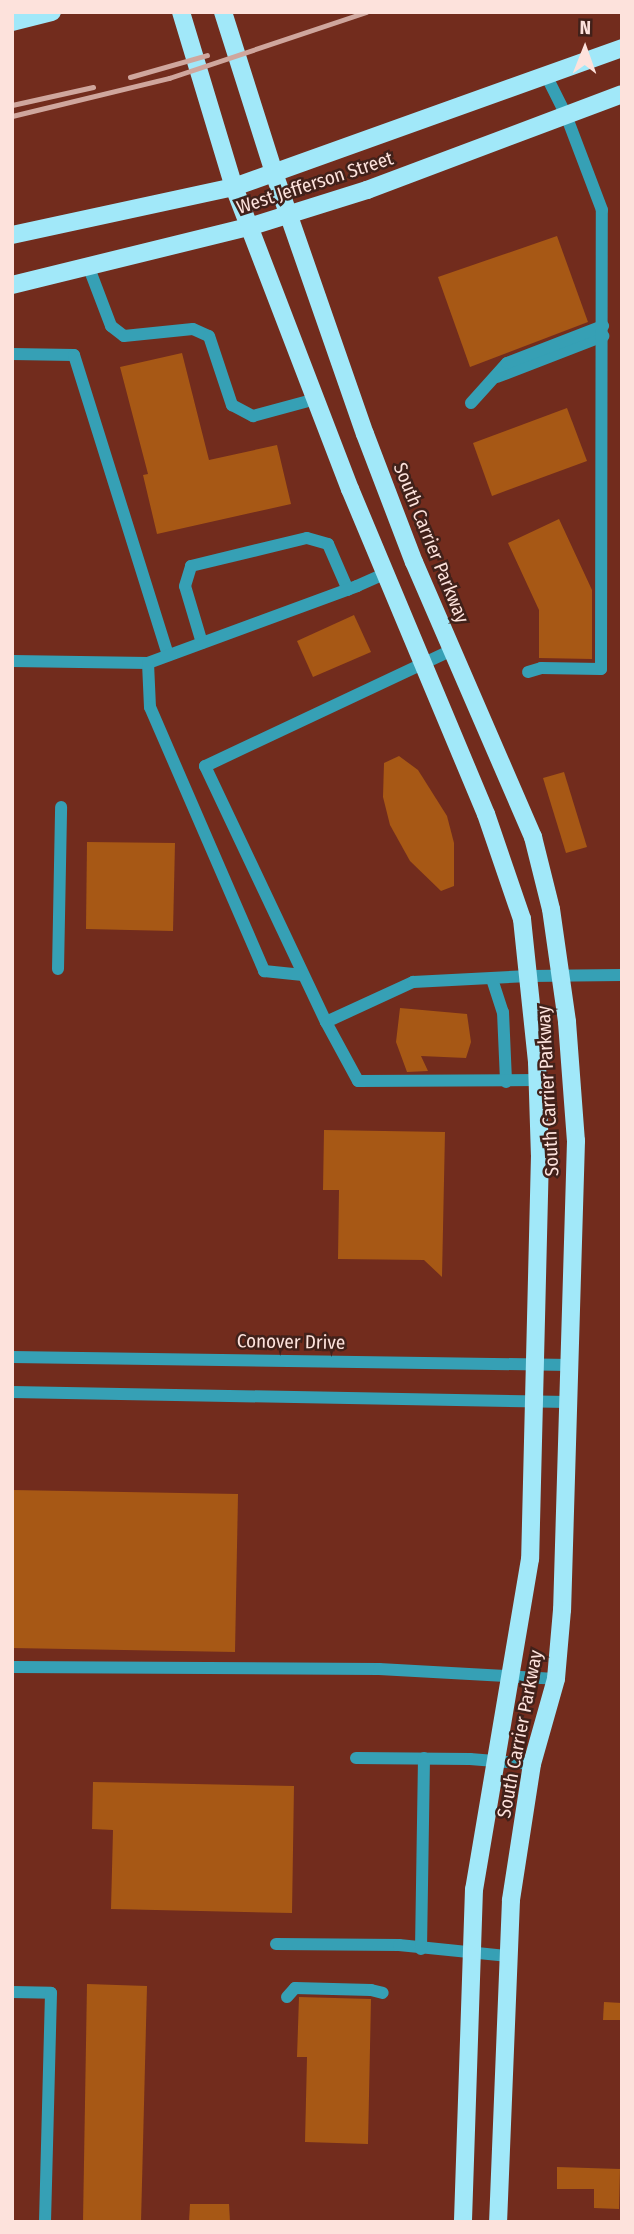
<!DOCTYPE html>
<html>
<head>
<meta charset="utf-8">
<style>
	body { margin:0 }
	#map { position:relative; width:634px; height:2234px; overflow:hidden; background:#722c1d; font-family:"Fira Sans Condensed",sans-serif }
	div>[style] { position:absolute }
	[style*='--x'] { left:calc(var(--x)*1px); top:calc(var(--y)*1px); width:calc(var(--w)*1px); rotate:calc(var(--a)*1deg) }
	.building>* { inset:0; background:#a75815 }
	.minor>* { height:12px; margin:-6px; padding:0 6px; transform-origin:6px; border-radius:6px; background:#36a0b5 }
	.major>* { height:18px; margin:-9px; padding:0 9px; transform-origin:9px; border-radius:9px; background:#a1e8f9 }
	.rail>* { height:5px; margin:-2.5px; padding:0 2.5px; transform-origin:2.5px; border-radius:2.5px; background:#cfa69d }
	span { translate:-50% -50%; white-space:nowrap; text-align:center; line-height:1.15; -webkit-text-stroke:5px #41211a; paint-order:stroke }
	.street-label { font-size:19px; color:#fde2dc }
	.frame { position:absolute; inset:0; border:14px solid #fde2dc; pointer-events:none }
	.north { position:absolute; left:550px; top:14px; width:70px; height:70px; -webkit-text-stroke:5px #41211a; paint-order:stroke; rotate:1deg; font-size:19px; font-weight:700; line-height:28px; text-align:center; color:#fde2dc }
	.north::after { content:''; display:block; margin:auto; width:24px; height:32px; background:#fde2dc; clip-path:polygon(50% 0,100% 100%,50% 72%,0 100%) }
</style>
</head>
<body>
<div id="map">
	<div class="building">
		<i style="clip-path:polygon(557px 236px,588px 322px,470px 367px,438px 277px)"></i>
		<i style="clip-path:polygon(182px 353px,209px 460px,277px 445px,291px 504px,157px 534px,143px 475px,148px 474px,120px 367px)"></i>
		<i style="clip-path:polygon(567px 408px,587px 461px,492px 496px,473px 443px)"></i>
		<i style="clip-path:polygon(559px 519px,592px 590px,592px 659px,539px 658px,539px 610px,508px 543px)"></i>
		<i style="clip-path:polygon(354px 615px,371px 652px,313px 677px,297px 641px)"></i>
		<i style="clip-path:polygon(399px 756px,418px 770px,447px 816px,454px 843px,454px 886px,441px 891px,410px 861px,390px 825px,383px 797px,384px 763px)"></i>
		<i style="clip-path:polygon(564px 772px,587px 847px,566px 853px,543px 778px)"></i>
		<i style="clip-path:polygon(87px 842px,175px 843px,173px 931px,86px 929px)"></i>
		<i style="clip-path:polygon(400px 1008px,467px 1014px,471px 1042px,466px 1058px,421px 1056px,428px 1071px,407px 1072px,396px 1042px)"></i>
		<i style="clip-path:polygon(324px 1130px,445px 1132px,442px 1277px,424px 1260px,338px 1259px,339px 1190px,323px 1190px)"></i>
		<i style="clip-path:polygon(12px 1490px,238px 1494px,235px 1652px,12px 1648px)"></i>
		<i style="clip-path:polygon(93px 1782px,294px 1786px,292px 1913px,111px 1909px,113px 1830px,92px 1829px)"></i>
		<i style="clip-path:polygon(87px 1984px,147px 1986px,141px 2222px,83px 2222px)"></i>
		<i style="clip-path:polygon(299px 1997px,371px 1999px,368px 2144px,305px 2142px,307px 2057px,297px 2057px)"></i>
		<i style="clip-path:polygon(604px 2002px,622px 2003px,622px 2020px,603px 2020px)"></i>
		<i style="clip-path:polygon(557px 2167px,620px 2169px,619px 2209px,594px 2208px,594px 2189px,557px 2189px)"></i>
		<i style="clip-path:polygon(190px 2204px,229px 2204px,230px 2222px,189px 2222px)"></i>
	</div>
	<div class="minor">
		<i style="--x:89;--y:268;--w:62;--a:69.2"></i>
		<i style="--x:111;--y:326;--w:16;--a:38"></i>
		<i style="--x:124;--y:336;--w:69;--a:-5.8"></i>
		<i style="--x:193;--y:329;--w:17;--a:24"></i>
		<i style="--x:209;--y:336;--w:73;--a:71.6"></i>
		<i style="--x:232;--y:405;--w:24;--a:28"></i>
		<i style="--x:253;--y:416;--w:65;--a:-15.1"></i>
		<i style="--x:12;--y:354;--w:62;--a:0.9"></i>
		<i style="--x:74;--y:355;--w:314;--a:72.6"></i>
		<i style="--x:497;--y:377;--w:114;--a:-21.1"></i>
		<i style="--x:471;--y:403;--w:54;--a:-48"></i>
		<i style="--x:507;--y:363;--w:103;--a:-21.1"></i>
		<i style="--x:202;--y:643;--w:59;--a:-106.6"></i>
		<i style="--x:185;--y:586;--w:21;--a:-73"></i>
		<i style="--x:191;--y:566;--w:119;--a:-13.6"></i>
		<i style="--x:307;--y:538;--w:22;--a:16"></i>
		<i style="--x:328;--y:544;--w:50;--a:66.5"></i>
		<i style="--x:452;--y:650;--w:273;--a:154.8"></i>
		<i style="--x:205;--y:766;--w:283;--a:64.7"></i>
		<i style="--x:326;--y:1022;--w:96;--a:-24.7"></i>
		<i style="--x:413;--y:982;--w:116;--a:-3"></i>
		<i style="--x:529;--y:976;--w:93;--a:-0.6"></i>
		<i style="--x:12;--y:661;--w:136;--a:0.8"></i>
		<i style="--x:148;--y:663;--w:223;--a:-20.2"></i>
		<i style="--x:357;--y:586;--w:32;--a:-24"></i>
		<i style="--x:148;--y:663;--w:44;--a:87.4"></i>
		<i style="--x:150;--y:707;--w:288;--a:66.6"></i>
		<i style="--x:264;--y:971;--w:39;--a:6"></i>
		<i style="--x:528;--y:672;--w:14;--a:-17"></i>
		<i style="--x:541;--y:668;--w:60;--a:1"></i>
		<i style="--x:601;--y:669;--w:459;--a:-89.9"></i>
		<i style="--x:602;--y:210;--w:102;--a:-110.8"></i>
		<i style="--x:566;--y:115;--w:42;--a:-116.6"></i>
		<i style="--x:58;--y:969;--w:162;--a:-88.9"></i>
		<i style="--x:492;--y:979;--w:35;--a:72"></i>
		<i style="--x:503;--y:1012;--w:70;--a:87.5"></i>
		<i style="--x:326;--y:1022;--w:67;--a:61.5"></i>
		<i style="--x:358;--y:1081;--w:179;--a:-0.3"></i>
		<i style="--x:12;--y:1357;--w:557;--a:0.82"></i>
		<i style="--x:12;--y:1392;--w:556;--a:1.03"></i>
		<i style="--x:12;--y:1667;--w:367;--a:0.3"></i>
		<i style="--x:379;--y:1669;--w:177;--a:3.2"></i>
		<i style="--x:356;--y:1758;--w:114;--a:0.5"></i>
		<i style="--x:470;--y:1759;--w:62;--a:4.6"></i>
		<i style="--x:276;--y:1944;--w:123;--a:0.5"></i>
		<i style="--x:399;--y:1945;--w:110;--a:5.8"></i>
		<i style="--x:421;--y:1949;--w:191;--a:-89.1"></i>
		<i style="--x:12;--y:1992;--w:39;--a:1"></i>
		<i style="--x:51;--y:1993;--w:229;--a:91.5"></i>
		<i style="--x:287;--y:1997;--w:12;--a:-48"></i>
		<i style="--x:295;--y:1988;--w:76;--a:1.5"></i>
		<i style="--x:371;--y:1990;--w:12;--a:14"></i>
	</div>
	<div class="major">
		<i style="--x:181;--y:12;--w:183;--a:73.2"></i>
		<i style="--x:234;--y:187;--w:324;--a:69"></i>
		<i style="--x:350;--y:489;--w:352;--a:67.3"></i>
		<i style="--x:486;--y:814;--w:111;--a:71.1"></i>
		<i style="--x:522;--y:919;--w:144;--a:84"></i>
		<i style="--x:537;--y:1062;--w:93;--a:88.2"></i>
		<i style="--x:540;--y:1155;--w:404;--a:91.4"></i>
		<i style="--x:530;--y:1559;--w:335;--a:99.6"></i>
		<i style="--x:474;--y:1889;--w:333;--a:91.9"></i>
		<i style="--x:223;--y:12;--w:169;--a:72.4"></i>
		<i style="--x:274;--y:173;--w:276;--a:70.8"></i>
		<i style="--x:365;--y:434;--w:137;--a:69.1"></i>
		<i style="--x:414;--y:562;--w:300;--a:66.6"></i>
		<i style="--x:533;--y:837;--w:74;--a:76"></i>
		<i style="--x:551;--y:909;--w:114;--a:81.9"></i>
		<i style="--x:567;--y:1022;--w:119;--a:85.7"></i>
		<i style="--x:576;--y:1141;--w:469;--a:91.7"></i>
		<i style="--x:562;--y:1610;--w:69;--a:95"></i>
		<i style="--x:556;--y:1679;--w:88;--a:105.8"></i>
		<i style="--x:532;--y:1764;--w:138;--a:98.8"></i>
		<i style="--x:511;--y:1900;--w:322;--a:92.3"></i>
		<i style="--x:12;--y:22;--w:41;--a:-14"></i>
		<i style="--x:12;--y:235;--w:227;--a:-12.2"></i>
		<i style="--x:234;--y:187;--w:412;--a:-19.7"></i>
		<i style="--x:12;--y:285;--w:244;--a:-13.8"></i>
		<i style="--x:249;--y:227;--w:124;--a:-17.4"></i>
		<i style="--x:367;--y:190;--w:272;--a:-20.6"></i>
	</div>
	<div class="rail">
		<i style="--x:130;--y:77;--w:80;--a:-15.9"></i>
		<i style="--x:12;--y:105;--w:83;--a:-12.5"></i>
		<i style="--x:12;--y:116;--w:162;--a:-13.6"></i>
		<i style="--x:169;--y:78;--w:208;--a:-18.5"></i>
	</div>
	<div class="street-label">
		<span style="left:315px;top:183px;rotate:-18deg">West Jefferson Street</span>
		<span style="left:431px;top:543px;rotate:68deg">South Carrier Parkway</span>
		<span style="left:548px;top:1091px;rotate:-93deg">South Carrier Parkway</span>
		<span style="left:291px;top:1342px;rotate:1deg">Conover Drive</span>
		<span style="left:520px;top:1734px;rotate:-79deg">South Carrier Parkway</span>
	</div>
	<div class="frame"></div>
	<div class="north">N</div>
</div>
</body>
</html>
